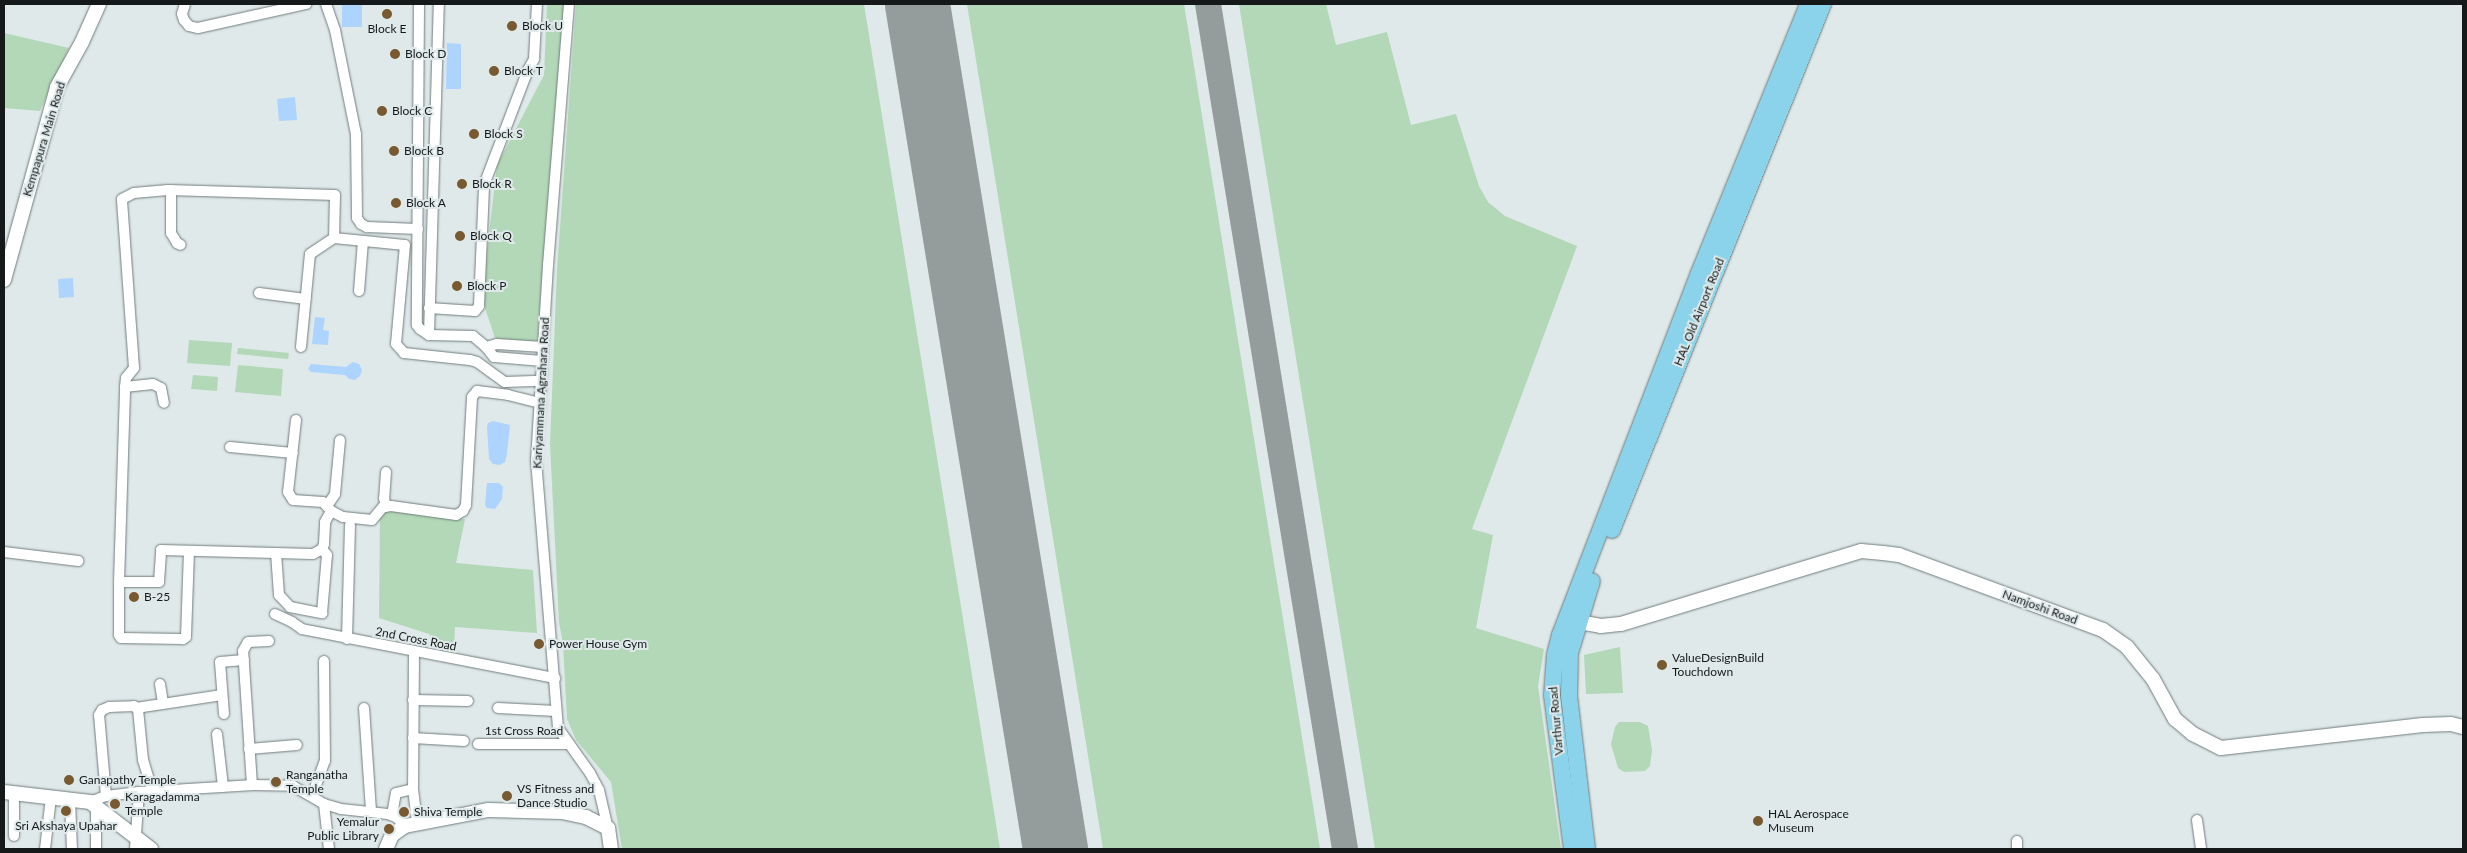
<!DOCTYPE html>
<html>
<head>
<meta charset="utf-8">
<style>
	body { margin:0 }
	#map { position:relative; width:2467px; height:853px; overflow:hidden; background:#dfe9ea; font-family:Lato,sans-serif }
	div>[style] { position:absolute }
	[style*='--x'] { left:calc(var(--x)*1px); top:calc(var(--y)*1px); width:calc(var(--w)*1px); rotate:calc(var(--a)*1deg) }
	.green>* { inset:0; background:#b2d8b7 }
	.water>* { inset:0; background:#add3ff }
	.taxiway>* { height:26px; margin:-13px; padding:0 13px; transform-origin:13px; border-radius:13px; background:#949c9c }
	.runway>* { height:65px; margin:-32.5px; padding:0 32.5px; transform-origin:32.5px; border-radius:32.5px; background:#949c9c }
	.roads { filter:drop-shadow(0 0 1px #717b7b) drop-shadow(0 0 1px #717b7b) }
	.street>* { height:10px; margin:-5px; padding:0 5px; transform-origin:5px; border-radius:5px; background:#fff }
	.secondary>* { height:14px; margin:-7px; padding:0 7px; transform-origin:7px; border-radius:7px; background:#fff }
	.primary>* { height:16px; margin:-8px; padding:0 8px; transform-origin:8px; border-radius:8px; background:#8bd2eb }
	.dots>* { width:14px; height:14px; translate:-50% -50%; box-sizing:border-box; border:2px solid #dfe9ea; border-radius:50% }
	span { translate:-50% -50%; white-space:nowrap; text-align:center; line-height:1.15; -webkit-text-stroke:4px #dfe9ea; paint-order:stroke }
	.poi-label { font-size:12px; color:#151919 }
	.left { translate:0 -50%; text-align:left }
	.right { translate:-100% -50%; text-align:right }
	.street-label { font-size:12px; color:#151919 }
	.frame { position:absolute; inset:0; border:5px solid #151919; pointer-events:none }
</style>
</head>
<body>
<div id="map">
	<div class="green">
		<i style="clip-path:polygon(547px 4px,564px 4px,537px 343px,507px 342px,495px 338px,484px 305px,486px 260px,497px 165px,544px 75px)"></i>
		<i style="clip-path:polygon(576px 4px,864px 4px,1000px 849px,622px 849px,611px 782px,576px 740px,567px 719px,563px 644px,559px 622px,550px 444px,557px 270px)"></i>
		<i style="clip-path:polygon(967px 4px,1184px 4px,1320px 849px,1103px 849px)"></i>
		<i style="clip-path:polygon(1239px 4px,1326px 4px,1336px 45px,1387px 32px,1411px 125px,1456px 114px,1479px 186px,1488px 202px,1505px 216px,1577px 246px,1472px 529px,1493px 535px,1476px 628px,1544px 649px,1538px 686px,1561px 849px,1375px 849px)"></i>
		<i style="clip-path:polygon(4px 33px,69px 48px,40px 111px,4px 108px)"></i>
		<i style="clip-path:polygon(189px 340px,232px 343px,230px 366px,187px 363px)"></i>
		<i style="clip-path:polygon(238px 348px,289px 353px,288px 359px,237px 354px)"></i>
		<i style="clip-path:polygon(238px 365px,283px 369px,281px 396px,235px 392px)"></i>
		<i style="clip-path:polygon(193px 375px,218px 377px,217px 391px,191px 389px)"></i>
		<i style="clip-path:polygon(380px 510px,465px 519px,456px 563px,533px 570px,537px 633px,455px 627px,454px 655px,444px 653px,429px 634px,379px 618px)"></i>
		<i style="clip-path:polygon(1620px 647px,1623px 693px,1586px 694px,1584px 655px)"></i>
		<i style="clip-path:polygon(1619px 722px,1640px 722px,1648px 726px,1652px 750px,1650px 766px,1645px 771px,1624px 772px,1618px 768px,1611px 744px,1615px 727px)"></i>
	</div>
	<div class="water">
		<i style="clip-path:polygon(342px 4px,362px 4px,362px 27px,342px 27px)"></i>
		<i style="clip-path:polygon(447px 43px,461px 44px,461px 89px,446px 89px)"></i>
		<i style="clip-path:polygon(295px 97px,297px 120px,279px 121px,277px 99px)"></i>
		<i style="clip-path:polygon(73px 278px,74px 297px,59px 298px,58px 279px)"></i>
		<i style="clip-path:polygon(315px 317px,325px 318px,323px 330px,329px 331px,328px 345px,312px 344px)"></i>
		<i style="clip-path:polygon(353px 362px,359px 364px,362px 370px,360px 376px,355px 380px,349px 379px,345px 375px,311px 372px,308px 369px,311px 364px,346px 367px)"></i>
		<i style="clip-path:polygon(493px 421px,510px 425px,507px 454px,505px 462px,500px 465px,493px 464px,489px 459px,487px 427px,488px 423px)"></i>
		<i style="clip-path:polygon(487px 483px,499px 483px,503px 487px,502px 499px,495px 509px,487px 508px,485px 505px)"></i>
	</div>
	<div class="taxiway">
		<i style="--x:1208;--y:4;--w:856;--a:80.79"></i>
	</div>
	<div class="runway">
		<i style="--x:917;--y:4;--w:856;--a:80.72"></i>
	</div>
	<div class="roads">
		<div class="street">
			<i style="--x:185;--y:4;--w:10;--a:107"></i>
			<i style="--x:182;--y:14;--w:6;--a:72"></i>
			<i style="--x:184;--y:20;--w:8;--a:50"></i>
			<i style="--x:189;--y:26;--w:9;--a:13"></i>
			<i style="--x:198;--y:28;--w:111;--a:-12.5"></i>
			<i style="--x:326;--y:4;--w:28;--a:71"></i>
			<i style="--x:335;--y:30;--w:106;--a:78.6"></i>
			<i style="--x:356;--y:134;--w:84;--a:89.3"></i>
			<i style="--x:357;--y:218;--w:7;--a:56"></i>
			<i style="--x:361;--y:224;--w:7;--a:27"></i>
			<i style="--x:367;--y:227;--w:51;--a:2.2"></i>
			<i style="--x:419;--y:4;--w:321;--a:90.4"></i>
			<i style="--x:417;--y:325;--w:5;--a:53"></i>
			<i style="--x:420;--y:329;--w:11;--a:34"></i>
			<i style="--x:429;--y:335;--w:44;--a:1.3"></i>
			<i style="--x:473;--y:336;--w:17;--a:40"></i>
			<i style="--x:569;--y:4;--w:262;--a:94.6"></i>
			<i style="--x:548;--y:265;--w:195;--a:93.5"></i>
			<i style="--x:536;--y:460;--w:269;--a:85.3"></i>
			<i style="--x:558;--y:728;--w:55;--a:54.6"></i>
			<i style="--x:590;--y:773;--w:19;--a:62"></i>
			<i style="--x:599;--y:790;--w:39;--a:77"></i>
			<i style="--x:171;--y:190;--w:43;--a:90"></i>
			<i style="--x:171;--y:233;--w:12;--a:59"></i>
			<i style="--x:177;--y:243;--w:4;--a:27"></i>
			<i style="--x:359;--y:291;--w:50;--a:-85.4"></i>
			<i style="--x:259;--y:293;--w:47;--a:7.3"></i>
			<i style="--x:429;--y:308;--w:46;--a:3.7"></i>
			<i style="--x:475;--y:311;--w:6;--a:-51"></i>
			<i style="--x:479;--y:306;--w:121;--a:-87.6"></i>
			<i style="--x:484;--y:185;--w:123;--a:-69.1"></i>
			<i style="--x:528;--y:70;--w:13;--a:-61"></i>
			<i style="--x:534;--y:59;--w:55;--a:-86.9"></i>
			<i style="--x:429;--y:335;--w:331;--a:-88.3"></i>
			<i style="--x:301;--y:347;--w:93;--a:-84.5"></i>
			<i style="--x:310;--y:254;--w:29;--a:-34"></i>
			<i style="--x:542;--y:361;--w:48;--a:-175.2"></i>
			<i style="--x:494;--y:357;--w:13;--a:-129"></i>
			<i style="--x:486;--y:347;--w:11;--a:-15"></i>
			<i style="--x:497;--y:344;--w:46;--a:3.7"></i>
			<i style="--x:125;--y:387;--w:28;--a:-6"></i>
			<i style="--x:153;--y:384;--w:9;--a:27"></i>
			<i style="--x:161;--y:388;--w:15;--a:79"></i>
			<i style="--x:296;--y:420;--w:72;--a:96.3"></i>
			<i style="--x:288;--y:492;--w:9;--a:58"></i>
			<i style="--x:293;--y:500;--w:30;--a:4"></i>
			<i style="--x:323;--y:502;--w:12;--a:48"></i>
			<i style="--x:230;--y:447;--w:63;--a:5.4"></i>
			<i style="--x:386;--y:472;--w:26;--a:94"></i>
			<i style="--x:384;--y:498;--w:9;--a:77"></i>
			<i style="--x:327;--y:506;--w:14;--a:-56"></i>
			<i style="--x:335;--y:494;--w:54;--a:-84.7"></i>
			<i style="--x:189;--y:551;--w:86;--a:92"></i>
			<i style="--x:186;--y:637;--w:4;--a:146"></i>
			<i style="--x:183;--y:639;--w:62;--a:-179.1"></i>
			<i style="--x:121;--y:638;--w:4;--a:-124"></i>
			<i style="--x:119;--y:635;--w:53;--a:-90"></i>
			<i style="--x:119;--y:582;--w:195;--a:-88.2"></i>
			<i style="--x:125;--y:387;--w:9;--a:-84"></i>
			<i style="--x:126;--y:378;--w:13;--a:-51"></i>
			<i style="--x:134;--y:368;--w:169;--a:-94.1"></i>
			<i style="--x:122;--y:199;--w:13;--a:-27"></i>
			<i style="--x:134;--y:193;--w:34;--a:-5"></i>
			<i style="--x:168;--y:190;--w:167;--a:1.7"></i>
			<i style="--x:335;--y:195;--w:43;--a:91.3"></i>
			<i style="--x:334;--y:238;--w:71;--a:5.6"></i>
			<i style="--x:405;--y:245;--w:99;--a:95.2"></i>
			<i style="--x:396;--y:344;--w:12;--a:48"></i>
			<i style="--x:404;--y:353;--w:66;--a:6.1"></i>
			<i style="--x:470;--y:360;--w:7;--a:16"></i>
			<i style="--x:477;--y:362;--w:34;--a:36"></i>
			<i style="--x:505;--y:382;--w:36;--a:-2"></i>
			<i style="--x:4;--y:552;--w:75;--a:6.9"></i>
			<i style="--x:276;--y:553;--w:42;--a:85.9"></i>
			<i style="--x:279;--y:595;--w:16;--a:47"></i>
			<i style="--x:290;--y:607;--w:33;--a:11"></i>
			<i style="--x:322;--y:613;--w:58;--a:-85.1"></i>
			<i style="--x:327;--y:555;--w:8;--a:-130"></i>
			<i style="--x:119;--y:582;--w:40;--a:0"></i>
			<i style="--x:159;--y:582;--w:32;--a:-86"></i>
			<i style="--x:161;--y:550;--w:152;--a:1.5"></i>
			<i style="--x:313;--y:554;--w:10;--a:-29"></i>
			<i style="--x:322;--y:549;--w:5;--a:-68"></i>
			<i style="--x:324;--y:544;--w:22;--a:-87"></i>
			<i style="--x:325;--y:522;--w:13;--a:-61"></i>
			<i style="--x:331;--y:511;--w:13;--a:27"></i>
			<i style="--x:343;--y:517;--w:29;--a:6"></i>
			<i style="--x:372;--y:520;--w:17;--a:-50"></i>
			<i style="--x:383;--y:507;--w:8;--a:-7"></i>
			<i style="--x:391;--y:506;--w:66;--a:7.9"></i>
			<i style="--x:456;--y:515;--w:8;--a:-30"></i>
			<i style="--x:463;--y:511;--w:7;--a:-63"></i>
			<i style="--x:466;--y:505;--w:108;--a:-86.8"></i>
			<i style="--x:472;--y:397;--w:8;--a:-50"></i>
			<i style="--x:477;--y:391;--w:31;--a:7"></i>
			<i style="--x:508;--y:395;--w:33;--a:14"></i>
			<i style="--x:275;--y:614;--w:19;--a:25"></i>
			<i style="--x:292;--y:622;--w:12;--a:35"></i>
			<i style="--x:302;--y:629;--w:258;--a:11"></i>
			<i style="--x:347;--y:639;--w:114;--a:-88.5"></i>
			<i style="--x:414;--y:651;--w:138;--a:90.4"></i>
			<i style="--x:413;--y:789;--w:35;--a:83"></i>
			<i style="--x:160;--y:684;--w:20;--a:81"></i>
			<i style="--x:413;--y:700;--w:55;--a:1"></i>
			<i style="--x:136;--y:708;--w:87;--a:-8.6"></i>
			<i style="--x:364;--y:708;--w:103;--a:86.1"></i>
			<i style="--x:498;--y:708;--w:58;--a:3"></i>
			<i style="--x:224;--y:714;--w:52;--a:-94.4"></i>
			<i style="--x:220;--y:662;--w:24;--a:-5"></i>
			<i style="--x:217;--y:734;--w:53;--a:83.5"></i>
			<i style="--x:413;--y:738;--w:51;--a:3.4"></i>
			<i style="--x:478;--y:744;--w:91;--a:0"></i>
			<i style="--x:249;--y:749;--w:48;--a:-4.8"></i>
			<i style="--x:252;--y:785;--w:134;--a:-93.8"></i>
			<i style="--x:243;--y:651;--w:10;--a:-61"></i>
			<i style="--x:248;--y:642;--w:21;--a:-3"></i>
			<i style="--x:106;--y:796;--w:81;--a:-94.9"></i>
			<i style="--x:99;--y:715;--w:6;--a:-59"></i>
			<i style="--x:102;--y:710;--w:8;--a:-23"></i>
			<i style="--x:109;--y:707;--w:25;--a:-2"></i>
			<i style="--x:134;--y:706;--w:5;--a:37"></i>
			<i style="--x:138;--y:709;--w:51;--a:84.4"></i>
			<i style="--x:143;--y:760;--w:34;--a:73"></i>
			<i style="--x:312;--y:796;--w:37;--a:-70"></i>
			<i style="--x:325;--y:761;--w:100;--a:-90.6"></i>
			<i style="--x:70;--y:800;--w:49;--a:87.7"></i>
			<i style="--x:90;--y:802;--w:17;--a:-21"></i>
			<i style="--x:106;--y:796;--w:33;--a:-7"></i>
			<i style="--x:139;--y:792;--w:115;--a:-3.5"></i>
			<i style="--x:254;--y:785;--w:39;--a:1"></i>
			<i style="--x:293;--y:786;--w:36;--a:30"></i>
			<i style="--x:324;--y:804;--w:18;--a:16"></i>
			<i style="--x:341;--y:809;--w:47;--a:6.1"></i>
			<i style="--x:388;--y:814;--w:9;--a:21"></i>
			<i style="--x:396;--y:817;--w:13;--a:45"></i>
			<i style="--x:324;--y:804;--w:45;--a:83.7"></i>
			<i style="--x:96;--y:806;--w:43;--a:90"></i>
			<i style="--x:392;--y:815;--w:22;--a:-80"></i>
			<i style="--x:396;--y:793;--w:17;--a:-13"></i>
			<i style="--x:2197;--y:820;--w:29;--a:82"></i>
			<i style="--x:14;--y:836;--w:43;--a:-90"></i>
			<i style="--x:2017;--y:841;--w:8;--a:90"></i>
			<i style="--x:45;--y:849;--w:52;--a:-83.4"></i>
			<i style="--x:135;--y:849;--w:57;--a:-86"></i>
		</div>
		<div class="secondary">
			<i style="--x:4;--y:280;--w:200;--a:-74.6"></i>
			<i style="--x:57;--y:87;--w:51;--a:-60.9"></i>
			<i style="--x:82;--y:42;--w:42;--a:-65.9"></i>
			<i style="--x:1570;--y:616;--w:11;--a:34"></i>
			<i style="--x:1579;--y:622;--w:22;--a:10"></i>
			<i style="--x:1601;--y:626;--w:20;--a:-6"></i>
			<i style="--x:1621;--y:624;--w:251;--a:-16.9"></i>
			<i style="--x:1861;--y:551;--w:22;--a:5"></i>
			<i style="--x:1883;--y:553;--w:16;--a:7"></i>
			<i style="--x:1899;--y:555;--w:217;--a:20.2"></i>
			<i style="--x:2103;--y:630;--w:29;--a:35"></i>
			<i style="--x:2127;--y:647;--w:41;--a:50.9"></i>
			<i style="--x:2153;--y:679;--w:46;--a:61.2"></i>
			<i style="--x:2175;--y:719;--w:23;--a:40"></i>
			<i style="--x:2193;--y:734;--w:31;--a:27"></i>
			<i style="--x:2221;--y:748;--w:203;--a:-6.5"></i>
			<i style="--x:2423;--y:725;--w:28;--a:-2"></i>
			<i style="--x:2451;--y:724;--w:12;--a:14"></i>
			<i style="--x:4;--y:792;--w:87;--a:6.6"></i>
			<i style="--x:90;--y:802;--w:77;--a:37.6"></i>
			<i style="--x:386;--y:849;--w:15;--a:-67"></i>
			<i style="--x:392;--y:835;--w:16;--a:-35"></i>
			<i style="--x:405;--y:826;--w:85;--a:-10.9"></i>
			<i style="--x:488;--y:810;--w:74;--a:1.5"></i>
			<i style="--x:562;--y:812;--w:25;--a:12"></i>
			<i style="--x:586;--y:817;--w:25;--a:27"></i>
			<i style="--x:608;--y:828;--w:21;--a:82"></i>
		</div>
		<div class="primary">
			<i style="--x:1612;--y:530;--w:567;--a:-68.14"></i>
			<i style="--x:1572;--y:849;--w:155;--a:-97.4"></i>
			<i style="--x:1552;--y:695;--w:40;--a:-85.7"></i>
			<i style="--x:1555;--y:655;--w:21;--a:-76"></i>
			<i style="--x:1560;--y:635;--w:388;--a:-69"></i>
			<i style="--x:1699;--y:273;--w:290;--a:-67.9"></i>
			<i style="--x:1587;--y:849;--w:155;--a:-96.7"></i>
			<i style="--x:1569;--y:695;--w:42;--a:-88.6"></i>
			<i style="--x:1570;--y:653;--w:75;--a:-73"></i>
		</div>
	</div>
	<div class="dots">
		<i style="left:387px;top:14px;background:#79592f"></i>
		<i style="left:512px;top:26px;background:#79592f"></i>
		<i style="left:395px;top:54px;background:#79592f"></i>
		<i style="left:494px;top:71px;background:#79592f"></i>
		<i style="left:382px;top:111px;background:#79592f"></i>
		<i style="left:474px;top:134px;background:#79592f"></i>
		<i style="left:394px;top:151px;background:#79592f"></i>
		<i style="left:462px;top:184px;background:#79592f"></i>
		<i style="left:396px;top:203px;background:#79592f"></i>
		<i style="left:460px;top:236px;background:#79592f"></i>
		<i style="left:457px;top:286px;background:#79592f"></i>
		<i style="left:134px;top:597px;background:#79592f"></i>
		<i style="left:539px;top:644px;background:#79592f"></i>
		<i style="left:1662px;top:665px;background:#79592f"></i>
		<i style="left:69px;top:780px;background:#79592f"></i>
		<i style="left:276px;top:782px;background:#79592f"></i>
		<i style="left:507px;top:796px;background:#79592f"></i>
		<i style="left:115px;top:804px;background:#79592f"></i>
		<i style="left:66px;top:811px;background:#79592f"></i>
		<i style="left:404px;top:812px;background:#79592f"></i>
		<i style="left:1758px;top:821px;background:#79592f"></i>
		<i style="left:389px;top:829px;background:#79592f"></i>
	</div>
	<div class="poi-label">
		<span class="left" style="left:522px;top:26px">Block U</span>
		<span style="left:387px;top:29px">Block E</span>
		<span class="left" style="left:405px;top:54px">Block D</span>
		<span class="left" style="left:504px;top:71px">Block T</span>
		<span class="left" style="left:392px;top:111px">Block C</span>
		<span class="left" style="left:484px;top:134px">Block S</span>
		<span class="left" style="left:404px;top:151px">Block B</span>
		<span class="left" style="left:472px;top:184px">Block R</span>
		<span class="left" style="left:406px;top:203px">Block A</span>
		<span class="left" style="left:470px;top:236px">Block Q</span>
		<span class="left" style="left:467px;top:286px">Block P</span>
		<span class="left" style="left:144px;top:597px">B-25</span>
		<span class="left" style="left:549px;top:644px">Power House Gym</span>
		<span class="left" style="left:1672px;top:665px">ValueDesignBuild<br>Touchdown</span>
		<span class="left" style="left:286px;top:782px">Ranganatha<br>Temple</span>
		<span class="left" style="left:79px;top:780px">Ganapathy Temple</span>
		<span class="left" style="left:517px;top:796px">VS Fitness and<br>Dance Studio</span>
		<span class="left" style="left:125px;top:804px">Karagadamma<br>Temple</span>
		<span class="left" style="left:414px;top:812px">Shiva Temple</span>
		<span class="left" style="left:1768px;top:821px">HAL Aerospace<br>Museum</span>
		<span class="right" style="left:379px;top:829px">Yemalur<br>Public Library</span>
		<span style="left:66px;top:826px">Sri Akshaya Upahar</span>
	</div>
	<div class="street-label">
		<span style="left:44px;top:139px;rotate:-73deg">Kempapura Main Road</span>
		<span style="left:1699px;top:312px;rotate:-68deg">HAL Old Airport Road</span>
		<span style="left:541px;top:393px;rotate:-87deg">Kariyammana Agrahara Road</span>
		<span style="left:2040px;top:607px;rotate:20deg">Namjoshi Road</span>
		<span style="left:416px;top:639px;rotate:11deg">2nd Cross Road</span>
		<span style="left:1556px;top:721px;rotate:-95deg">Varthur Road</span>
		<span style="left:524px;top:731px">1st Cross Road</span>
	</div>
	<div class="frame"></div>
</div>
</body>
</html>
